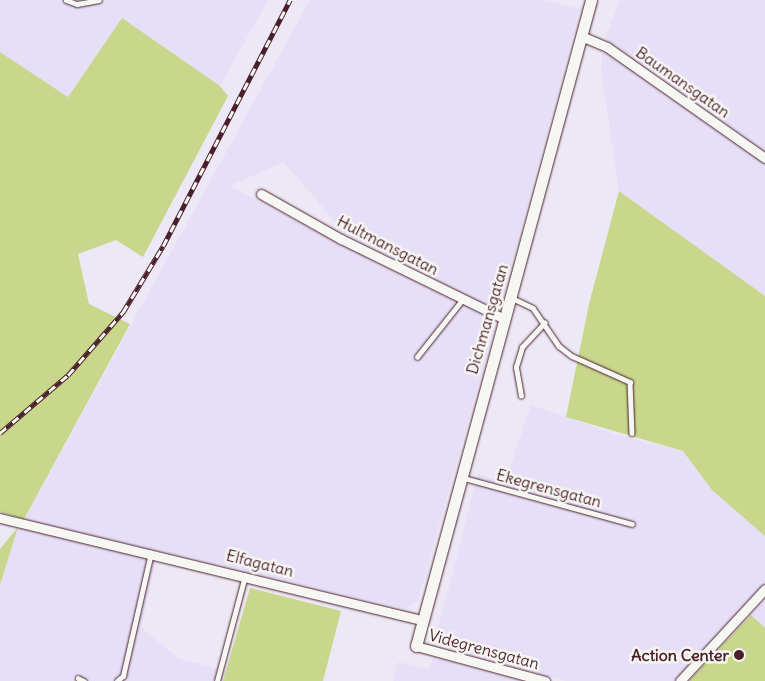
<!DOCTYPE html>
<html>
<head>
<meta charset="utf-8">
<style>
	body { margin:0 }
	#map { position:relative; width:765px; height:681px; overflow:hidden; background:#ede8f5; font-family:Delius,sans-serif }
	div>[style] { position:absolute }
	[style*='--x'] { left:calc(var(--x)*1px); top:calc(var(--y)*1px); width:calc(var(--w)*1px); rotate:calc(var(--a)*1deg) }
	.built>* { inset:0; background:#e6dff7 }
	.green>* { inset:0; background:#c8d78b }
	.roads { filter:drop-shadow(0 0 1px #4a1f2b) drop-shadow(0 0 1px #4a1f2b) }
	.service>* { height:4.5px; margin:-2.25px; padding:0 2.25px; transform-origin:2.25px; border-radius:2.25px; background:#f6f6f2 }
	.minor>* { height:9px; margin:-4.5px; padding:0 4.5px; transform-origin:4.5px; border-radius:4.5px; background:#f6f6f2 }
	.tertiary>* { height:11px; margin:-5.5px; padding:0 5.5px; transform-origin:5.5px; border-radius:5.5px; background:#f6f6f2 }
	.rail>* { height:4.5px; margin-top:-2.25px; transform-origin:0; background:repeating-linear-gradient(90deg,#f6f6f2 0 8px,#4a1f2b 0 16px); box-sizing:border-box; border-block:1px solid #4a1f2b }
	.dots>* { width:14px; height:14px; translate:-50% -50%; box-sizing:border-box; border:2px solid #f6f6f2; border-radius:50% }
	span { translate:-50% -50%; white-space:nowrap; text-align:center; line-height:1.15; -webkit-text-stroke:5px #f6f6f2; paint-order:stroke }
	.street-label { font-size:16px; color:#4a1f2b }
	.poi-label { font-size:16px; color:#4a1f2b; font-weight:700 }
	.right { translate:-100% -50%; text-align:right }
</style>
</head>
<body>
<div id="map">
	<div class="built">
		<i style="clip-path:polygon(0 0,268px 0,220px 86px,122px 18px,68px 97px,0 52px)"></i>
		<i style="clip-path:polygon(310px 0,544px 0,580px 9px,502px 299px,494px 305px,484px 304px,345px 234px,284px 162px,229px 186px,483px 315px,490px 323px,493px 331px,418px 601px,405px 609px,24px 519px)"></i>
		<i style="clip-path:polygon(620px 0,765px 0,765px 152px,605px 39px)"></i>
		<i style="clip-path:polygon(603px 50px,765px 164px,765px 296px,619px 191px,601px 69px)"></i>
		<i style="clip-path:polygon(531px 405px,618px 435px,683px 451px,712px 490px,765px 536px,765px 583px,674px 681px,566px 681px,434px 644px,478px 474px,505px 483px)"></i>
		<i style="clip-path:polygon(18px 527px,156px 560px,141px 627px,179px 659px,226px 670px,223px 681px,0 681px,0 585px)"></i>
		<i style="clip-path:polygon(765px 600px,765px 628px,751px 615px)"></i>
		<i style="clip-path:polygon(433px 657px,523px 681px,393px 681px,398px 662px,429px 670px)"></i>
	</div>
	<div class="green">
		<i style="clip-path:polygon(122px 18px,220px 86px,228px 96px,143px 257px,116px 240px,78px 254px,89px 304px,130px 324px,24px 519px,0 512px,0 52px,68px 97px)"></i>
		<i style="clip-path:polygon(619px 191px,765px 296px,765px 536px,712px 490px,683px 451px,566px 417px,589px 304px)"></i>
		<i style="clip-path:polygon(18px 527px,0 585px,0 549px)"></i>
		<i style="clip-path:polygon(250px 588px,341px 611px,323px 681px,223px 681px)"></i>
		<i style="clip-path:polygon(751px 615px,765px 628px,765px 681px,689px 681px)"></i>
	</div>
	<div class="roads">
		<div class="service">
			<i style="--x:66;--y:0;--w:12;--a:20"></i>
			<i style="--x:77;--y:4;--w:22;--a:-10"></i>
			<i style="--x:512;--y:298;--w:23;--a:25"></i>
			<i style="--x:533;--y:308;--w:46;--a:55.6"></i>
			<i style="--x:559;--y:346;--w:16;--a:38"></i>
			<i style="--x:572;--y:356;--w:64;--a:24.1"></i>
			<i style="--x:630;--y:382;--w:51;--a:87.8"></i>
			<i style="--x:417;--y:357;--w:74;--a:-51.6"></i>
			<i style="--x:521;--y:396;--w:29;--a:-100"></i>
			<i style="--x:516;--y:367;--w:21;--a:-73"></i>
			<i style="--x:522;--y:347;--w:33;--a:-47"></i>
			<i style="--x:464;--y:478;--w:174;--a:15.3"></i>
			<i style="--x:78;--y:678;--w:7;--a:27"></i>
			<i style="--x:117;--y:681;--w:8;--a:-40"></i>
			<i style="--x:123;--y:676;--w:126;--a:-77.2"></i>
			<i style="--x:217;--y:681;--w:109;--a:-75.1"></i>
		</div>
		<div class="minor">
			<i style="--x:581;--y:36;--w:28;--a:23"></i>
			<i style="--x:607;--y:47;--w:193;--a:35.1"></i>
			<i style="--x:261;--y:194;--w:92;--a:29.4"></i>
			<i style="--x:341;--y:239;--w:182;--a:26.1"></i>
			<i style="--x:0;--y:518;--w:434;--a:13.6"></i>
			<i style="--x:416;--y:646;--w:134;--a:15.2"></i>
			<i style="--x:680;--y:681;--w:125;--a:-47.3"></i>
		</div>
		<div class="tertiary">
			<i style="--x:416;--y:646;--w:669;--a:-74.84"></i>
		</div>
	</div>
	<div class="rail">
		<i style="--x:0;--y:433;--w:89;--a:-40.5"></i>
		<i style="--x:68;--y:375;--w:84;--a:-48.9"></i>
		<i style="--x:123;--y:312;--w:77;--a:-58.8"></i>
		<i style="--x:163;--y:246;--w:277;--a:-62.7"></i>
	</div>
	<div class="dots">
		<i style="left:739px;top:655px;background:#4a1f2b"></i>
	</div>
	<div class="street-label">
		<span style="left:683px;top:82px;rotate:35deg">Baumansgatan</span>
		<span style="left:388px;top:245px;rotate:27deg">Hultmansgatan</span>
		<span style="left:487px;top:319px;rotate:-74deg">Dichmansgatan</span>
		<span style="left:549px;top:488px;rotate:15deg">Ekegrensgatan</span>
		<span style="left:260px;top:563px;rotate:14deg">Elfagatan</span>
		<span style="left:484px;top:649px;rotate:15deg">Videgrensgatan</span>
	</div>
	<div class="poi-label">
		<span class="right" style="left:729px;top:655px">Action Center</span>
	</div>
</div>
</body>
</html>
